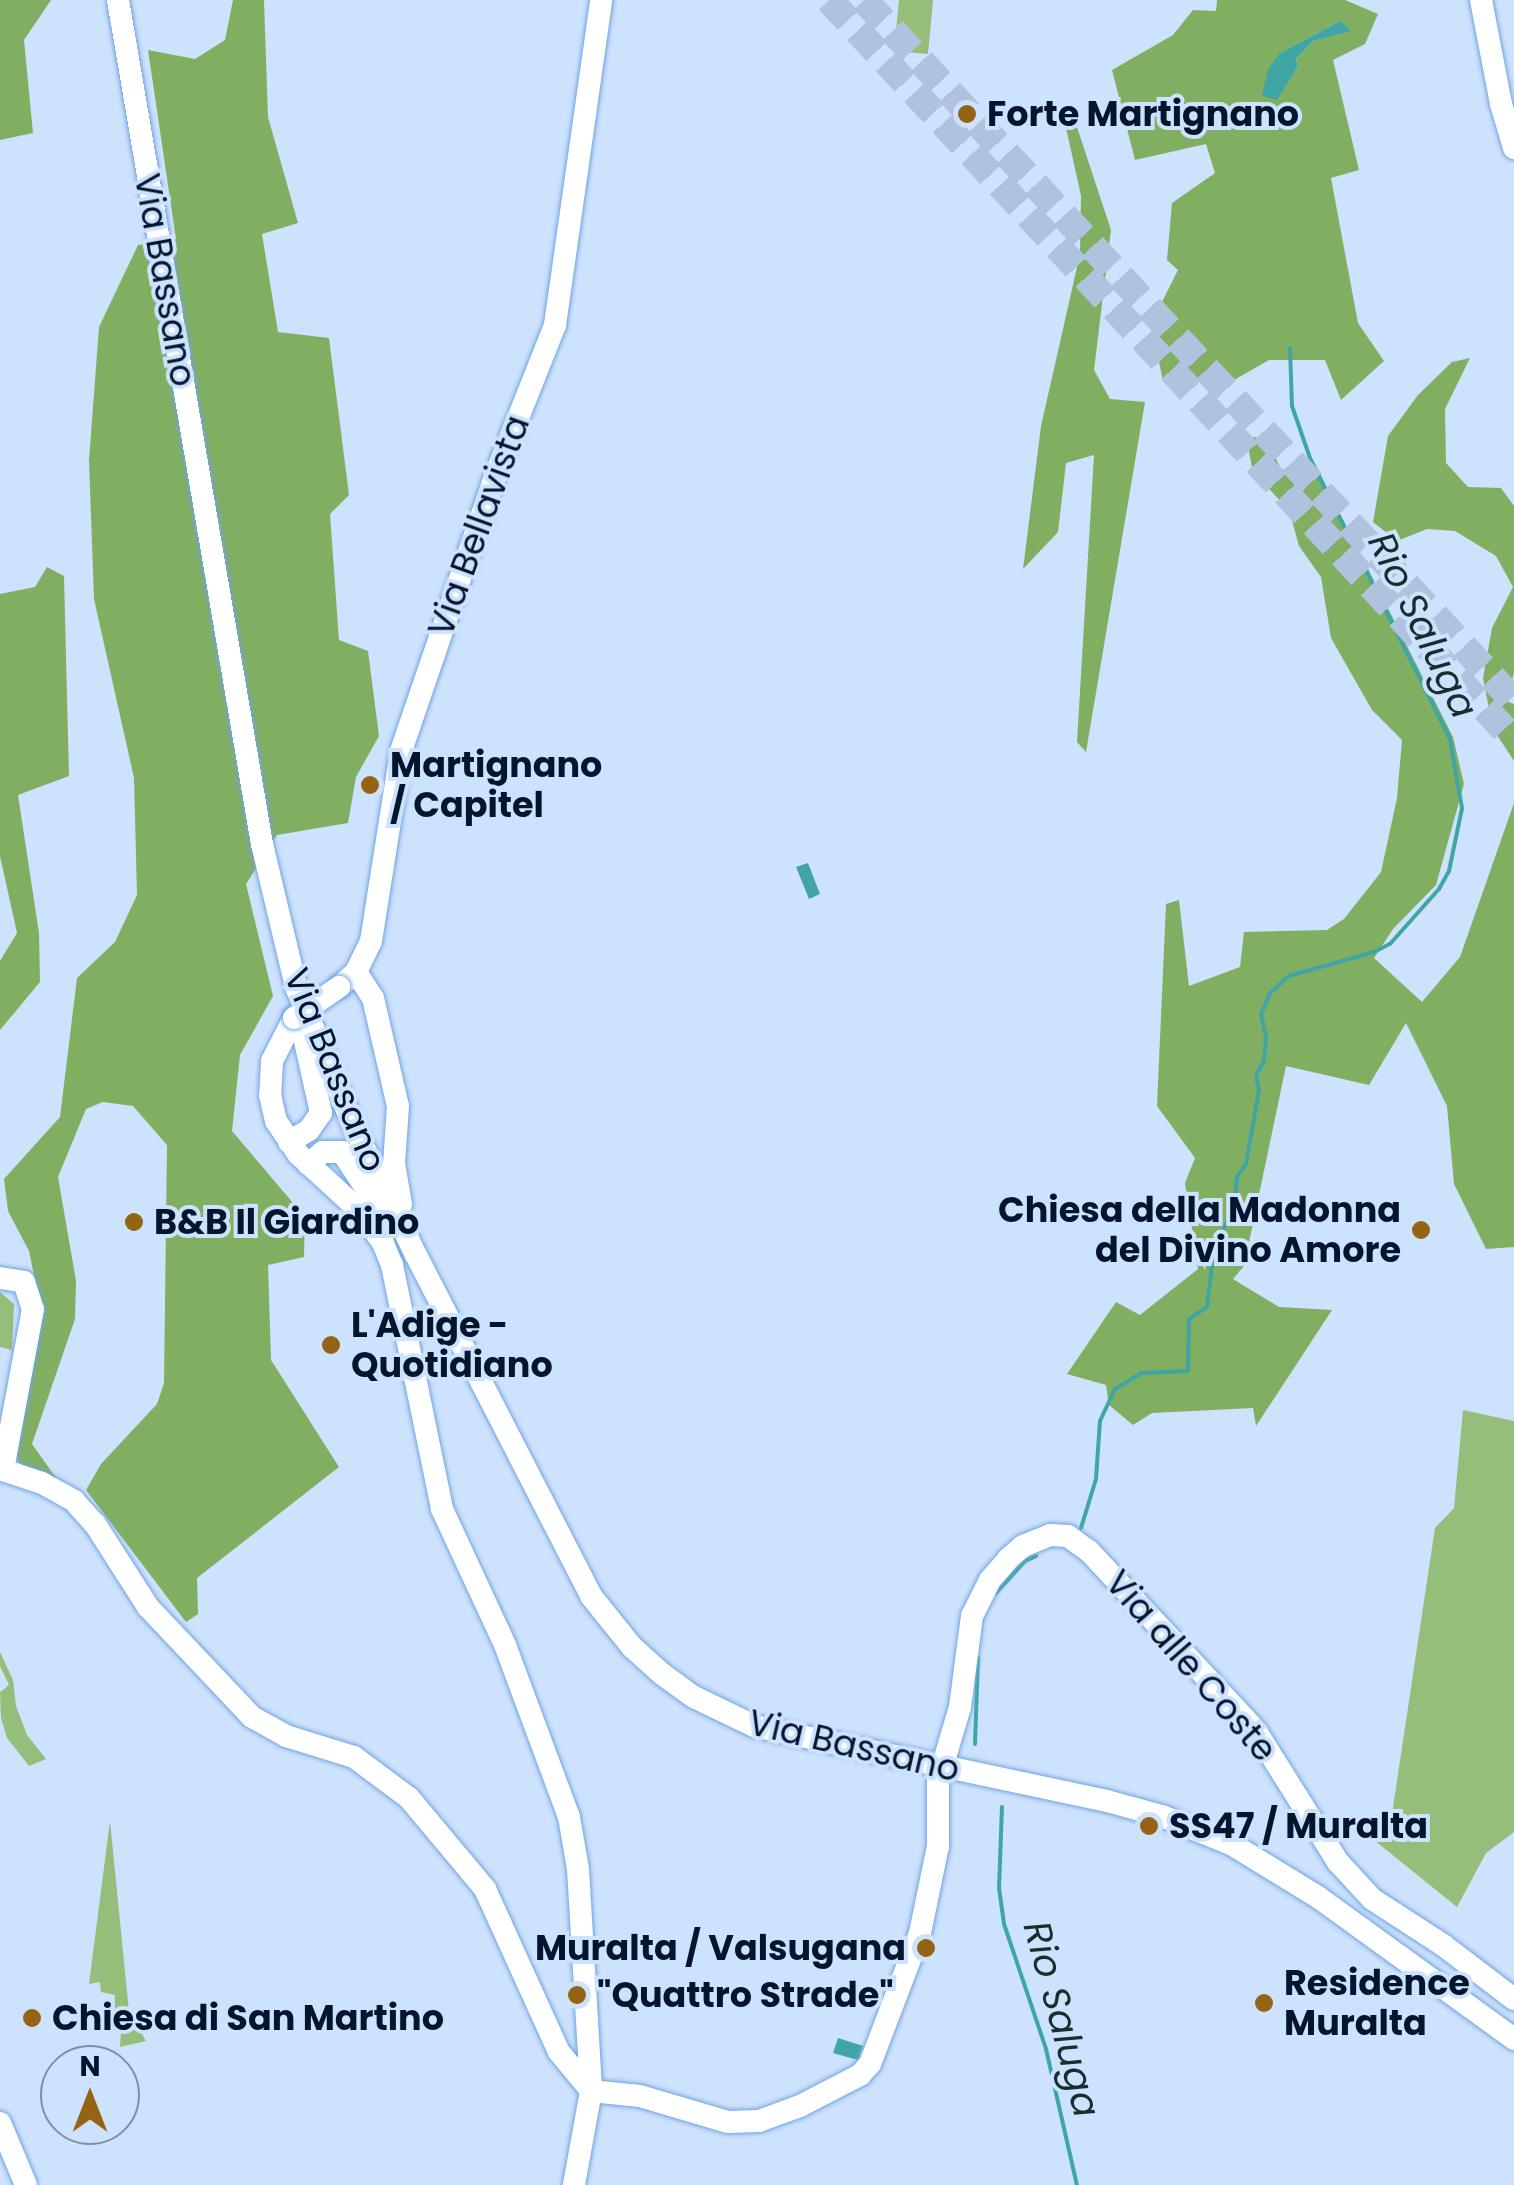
<!DOCTYPE html>
<html>
<head>
<meta charset="utf-8">
<style>
	body { margin:0 }
	#map { position:relative; width:1514px; height:2185px; overflow:hidden; background:#cde2fd; font-family:Poppins,sans-serif }
	div>[style] { position:absolute }
	[style*='--x'] { left:calc(var(--x)*1px); top:calc(var(--y)*1px); width:calc(var(--w)*1px); rotate:calc(var(--a)*1deg) }
	.green>* { inset:0; background:#94be79 }
	.forest>* { inset:0; background:#81af61 }
	.water>* { inset:0; background:#3fa6a5 }
	.stream>* { height:4px; margin:-2px; padding:0 2px; transform-origin:2px; border-radius:2px; background:#3fa6a5 }
	.highway-tunnel>* { height:28px; margin-top:-14px; transform-origin:0; background:repeating-linear-gradient(90deg,#afc3de 0 28px,transparent 0 42px) }
	.roads { filter:drop-shadow(0 0 2px #70a4e3) drop-shadow(0 0 2px #70a4e3) }
	.secondary>* { height:22px; margin:-11px; padding:0 11px; transform-origin:11px; border-radius:11px; background:#fff }
	.bridges { filter:drop-shadow(0 0 2px #70a4e3) drop-shadow(0 0 2px #70a4e3) }
	.secondary-bridge>* { height:22px; margin:-11px; padding:0 11px; transform-origin:11px; border-radius:11px; background:#fff }
	.dots>* { width:28px; height:28px; translate:-50% -50%; box-sizing:border-box; border:5px solid #cde2fd; border-radius:50% }
	span { translate:-50% -50%; white-space:nowrap; text-align:center; line-height:1.15; -webkit-text-stroke:8px #cde2fd; paint-order:stroke }
	.poi-label { font-size:35px; color:#03162d; font-weight:700 }
	.left { translate:0 -50%; text-align:left }
	.right { translate:-100% -50%; text-align:right }
	.street-label { font-size:35px; color:#03162d }
	.water-label { font-size:38px; color:#172e2e; font-style:italic }
	.north { position:absolute; left:40px; top:2045px; width:100px; height:100px; box-sizing:border-box; background:#cde2fd; border:2px solid #7c90aa; border-radius:50%; rotate:0deg; font-size:28px; font-weight:700; line-height:40px; text-align:center; color:#03162d }
	.north::after { content:''; display:block; margin:auto; width:35px; height:45px; background:#946414; clip-path:polygon(50% 0,100% 100%,50% 72%,0 100%) }
</style>
</head>
<body>
<div id="map">
	<div class="green">
		<i style="clip-path:polygon(899px 0,933px 0,928px 54px,894px 51px)"></i>
		<i style="clip-path:polygon(0 1292px,14px 1304px,12px 1350px,0 1347px)"></i>
		<i style="clip-path:polygon(1463px 1410px,1514px 1421px,1514px 1832px,1486px 1853px,1457px 1907px,1348px 1819px,1392px 1814px,1435px 1528px,1454px 1508px)"></i>
		<i style="clip-path:polygon(0 1652px,13px 1680px,16px 1706px,27px 1735px,46px 1759px,29px 1766px,7px 1738px,1px 1718px,0 1692px,9px 1685px,0 1666px)"></i>
		<i style="clip-path:polygon(110px 1821px,129px 2012px,146px 2041px,120px 2047px,121px 2032px,114px 2027px,115px 1995px,101px 1992px,100px 1982px,89px 1984px)"></i>
	</div>
	<div class="forest">
		<i style="clip-path:polygon(0 0,51px 0,24px 40px,33px 133px,0 140px)"></i>
		<i style="clip-path:polygon(233px 0,264px 0,268px 117px,298px 223px,262px 234px,278px 332px,329px 338px,349px 495px,330px 514px,339px 640px,368px 651px,379px 736px,356px 777px,348px 823px,277px 835px,246px 884px,273px 996px,240px 1055px,232px 1131px,305px 1217px,304px 1257px,268px 1265px,271px 1360px,339px 1467px,197px 1578px,198px 1614px,186px 1622px,86px 1490px,101px 1464px,157px 1404px,164px 1383px,167px 1145px,133px 1106px,103px 1102px,86px 1109px,58px 1177px,76px 1281px,75px 1319px,32px 1444px,59px 1482px,20px 1464px,14px 1452px,41px 1309px,29px 1251px,8px 1211px,4px 1179px,60px 1117px,77px 978px,115px 942px,137px 895px,134px 778px,94px 599px,89px 460px,99px 327px,138px 245px,176px 239px,148px 50px,195px 59px,225px 40px)"></i>
		<i style="clip-path:polygon(evenodd,1217px 0,1345px 0,1378px 14px,1365px 44px,1333px 60px,1359px 170px,1331px 178px,1358px 323px,1384px 361px,1341px 400px,1325px 360px,1269px 360px,1234px 380px,1163px 381px,1151px 324px,1178px 270px,1167px 260px,1172px 203px,1215px 173px,1206px 144px,1135px 160px,1112px 70px,1173px 35px,1193px 10px,1216px 11px,1217px 0,1340px 21px,1350px 31px,1313px 41px,1296px 59px,1298px 66px,1277px 99px,1280px 53px,1340px 21px)"></i>
		<i style="clip-path:polygon(1072px 112px,1111px 230px,1094px 370px,1110px 399px,1145px 402px,1086px 752px,1077px 742px,1094px 455px,1066px 463px,1058px 532px,1023px 569px,1041px 426px,1080px 254px,1081px 196px,1063px 114px)"></i>
		<i style="clip-path:polygon(1470px 358px,1445px 409px,1446px 463px,1468px 487px,1501px 488px,1514px 506px,1514px 673px,1506px 701px,1514px 704px,1514px 761px,1493px 729px,1483px 678px,1492px 628px,1513px 587px,1496px 556px,1455px 531px,1427px 529px,1397px 541px,1373px 522px,1388px 436px,1418px 395px,1452px 362px)"></i>
		<i style="clip-path:polygon(1246px 437px,1267px 438px,1281px 470px,1313px 460px,1453px 737px,1464px 784px,1436px 885px,1393px 929px,1374px 958px,1422px 1002px,1460px 957px,1514px 803px,1514px 1247px,1486px 1249px,1454px 1184px,1447px 1106px,1406px 1023px,1369px 1085px,1286px 1066px,1244px 1266px,1233px 1279px,1279px 1307px,1332px 1310px,1256px 1426px,1253px 1408px,1152px 1413px,1133px 1425px,1109px 1405px,1106px 1385px,1067px 1374px,1116px 1302px,1140px 1315px,1198px 1269px,1185px 1183px,1195px 1158px,1157px 1106px,1166px 904px,1179px 900px,1189px 986px,1240px 967px,1244px 932px,1327px 930px,1344px 919px,1381px 872px,1397px 798px,1402px 740px,1372px 710px,1331px 638px,1321px 577px,1299px 546px,1289px 510px,1253px 472px)"></i>
		<i style="clip-path:polygon(47px 567px,64px 576px,69px 776px,18px 795px,39px 933px,40px 982px,0 1030px,0 961px,17px 933px,0 856px,0 594px,35px 587px)"></i>
	</div>
	<div class="water">
		<i style="clip-path:polygon(1340px 21px,1351px 31px,1313px 41px,1296px 59px,1298px 66px,1277px 100px,1262px 96px,1268px 69px,1280px 53px)"></i>
		<i style="clip-path:polygon(808px 863px,820px 894px,809px 899px,796px 867px)"></i>
		<i style="clip-path:polygon(838px 2038px,863px 2046px,858px 2060px,833px 2053px)"></i>
	</div>
	<div class="stream">
		<i style="--x:1081;--y:1528;--w:51;--a:-73"></i>
		<i style="--x:1096;--y:1479;--w:58;--a:-86.1"></i>
		<i style="--x:1100;--y:1421;--w:35;--a:-65"></i>
		<i style="--x:1115;--y:1389;--w:31;--a:-31"></i>
		<i style="--x:1142;--y:1373;--w:46;--a:-2.5"></i>
		<i style="--x:1188;--y:1371;--w:52;--a:-88.9"></i>
		<i style="--x:1189;--y:1319;--w:22;--a:-34"></i>
		<i style="--x:1207;--y:1307;--w:58;--a:-83.1"></i>
		<i style="--x:1214;--y:1249;--w:48;--a:-64"></i>
		<i style="--x:1235;--y:1206;--w:29;--a:-86"></i>
		<i style="--x:1237;--y:1177;--w:16;--a:-55"></i>
		<i style="--x:1246;--y:1164;--w:75;--a:-80"></i>
		<i style="--x:1259;--y:1090;--w:14;--a:-102"></i>
		<i style="--x:1256;--y:1076;--w:17;--a:-62"></i>
		<i style="--x:1264;--y:1061;--w:24;--a:-85"></i>
		<i style="--x:1266;--y:1037;--w:24;--a:-102"></i>
		<i style="--x:1261;--y:1014;--w:24;--a:-66"></i>
		<i style="--x:1271;--y:992;--w:24;--a:-42"></i>
		<i style="--x:1289;--y:976;--w:88;--a:-15.8"></i>
		<i style="--x:1374;--y:952;--w:18;--a:-27"></i>
		<i style="--x:1390;--y:944;--w:74;--a:-48.3"></i>
		<i style="--x:1439;--y:889;--w:21;--a:-61"></i>
		<i style="--x:1449;--y:871;--w:64;--a:-78.3"></i>
		<i style="--x:1462;--y:808;--w:70;--a:-99.9"></i>
		<i style="--x:1450;--y:739;--w:314;--a:-116.5"></i>
		<i style="--x:1310;--y:458;--w:55;--a:-109.1"></i>
		<i style="--x:1292;--y:406;--w:58;--a:-92"></i>
		<i style="--x:996;--y:1593;--w:43;--a:-47.8"></i>
		<i style="--x:1025;--y:1561;--w:12;--a:-24"></i>
		<i style="--x:975;--y:1744;--w:86;--a:-88"></i>
		<i style="--x:1002;--y:1807;--w:81;--a:92.1"></i>
		<i style="--x:999;--y:1888;--w:36;--a:82"></i>
		<i style="--x:1004;--y:1924;--w:132;--a:71.4"></i>
		<i style="--x:1046;--y:2049;--w:139;--a:77.2"></i>
	</div>
	<div class="highway-tunnel">
		<i style="--x:829;--y:0;--w:1008;--a:47.21"></i>
		<i style="--x:864;--y:0;--w:956;--a:47.16"></i>
	</div>
	<div class="roads">
		<div class="secondary">
			<i style="--x:118;--y:0;--w:856;--a:80.32"></i>
			<i style="--x:262;--y:844;--w:147;--a:76.6"></i>
			<i style="--x:296;--y:987;--w:152;--a:67.5"></i>
			<i style="--x:354;--y:1127;--w:142;--a:64.2"></i>
			<i style="--x:416;--y:1255;--w:383;--a:62.8"></i>
			<i style="--x:591;--y:1596;--w:65;--a:51.2"></i>
			<i style="--x:632;--y:1647;--w:40;--a:42"></i>
			<i style="--x:662;--y:1674;--w:39;--a:36"></i>
			<i style="--x:694;--y:1697;--w:67;--a:25.8"></i>
			<i style="--x:754;--y:1726;--w:361;--a:12"></i>
			<i style="--x:1107;--y:1801;--w:57;--a:15.3"></i>
			<i style="--x:1162;--y:1816;--w:77;--a:22.2"></i>
			<i style="--x:1233;--y:1845;--w:100;--a:31.5"></i>
			<i style="--x:1318;--y:1897;--w:242;--a:35.9"></i>
			<i style="--x:1481;--y:0;--w:106;--a:79.1"></i>
			<i style="--x:1501;--y:104;--w:46;--a:73.5"></i>
			<i style="--x:356;--y:972;--w:31;--a:57"></i>
			<i style="--x:373;--y:998;--w:111;--a:77"></i>
			<i style="--x:398;--y:1106;--w:58;--a:93.9"></i>
			<i style="--x:394;--y:1164;--w:41;--a:80.1"></i>
			<i style="--x:339;--y:987;--w:23;--a:-41"></i>
			<i style="--x:356;--y:972;--w:34;--a:-64"></i>
			<i style="--x:371;--y:941;--w:192;--a:-81"></i>
			<i style="--x:401;--y:751;--w:291;--a:-71.1"></i>
			<i style="--x:495;--y:476;--w:162;--a:-68.3"></i>
			<i style="--x:555;--y:325;--w:328;--a:-81.9"></i>
			<i style="--x:294;--y:1018;--w:48;--a:117.1"></i>
			<i style="--x:272;--y:1061;--w:34;--a:93"></i>
			<i style="--x:270;--y:1095;--w:27;--a:77"></i>
			<i style="--x:276;--y:1121;--w:40;--a:56"></i>
			<i style="--x:298;--y:1154;--w:87;--a:42.7"></i>
			<i style="--x:362;--y:1213;--w:37;--a:55"></i>
			<i style="--x:383;--y:1243;--w:24;--a:68"></i>
			<i style="--x:392;--y:1265;--w:249;--a:78.4"></i>
			<i style="--x:442;--y:1509;--w:150;--a:65.1"></i>
			<i style="--x:505;--y:1645;--w:184;--a:69.6"></i>
			<i style="--x:569;--y:1817;--w:53;--a:80.2"></i>
			<i style="--x:578;--y:1869;--w:222;--a:86.6"></i>
			<i style="--x:591;--y:2091;--w:96;--a:100.3"></i>
			<i style="--x:289;--y:1142;--w:23;--a:-31"></i>
			<i style="--x:309;--y:1130;--w:21;--a:-55"></i>
			<i style="--x:321;--y:1113;--w:96;--a:-102.6"></i>
			<i style="--x:308;--y:1164;--w:19;--a:-39"></i>
			<i style="--x:323;--y:1152;--w:19;--a:0"></i>
			<i style="--x:342;--y:1152;--w:64;--a:56.6"></i>
			<i style="--x:0;--y:1278;--w:24;--a:9"></i>
			<i style="--x:24;--y:1282;--w:28;--a:72"></i>
			<i style="--x:33;--y:1309;--w:164;--a:100.6"></i>
			<i style="--x:3;--y:1470;--w:41;--a:18.4"></i>
			<i style="--x:42;--y:1483;--w:37;--a:29"></i>
			<i style="--x:74;--y:1501;--w:31;--a:48"></i>
			<i style="--x:95;--y:1524;--w:98;--a:57.4"></i>
			<i style="--x:148;--y:1607;--w:151;--a:46.6"></i>
			<i style="--x:252;--y:1717;--w:39;--a:29"></i>
			<i style="--x:286;--y:1736;--w:71;--a:17.2"></i>
			<i style="--x:354;--y:1757;--w:69;--a:36.7"></i>
			<i style="--x:409;--y:1798;--w:119;--a:50.1"></i>
			<i style="--x:485;--y:1889;--w:179;--a:65.6"></i>
			<i style="--x:559;--y:2052;--w:47;--a:50.2"></i>
			<i style="--x:591;--y:2091;--w:49;--a:5.8"></i>
			<i style="--x:640;--y:2096;--w:92;--a:16.5"></i>
			<i style="--x:728;--y:2122;--w:31;--a:-2"></i>
			<i style="--x:759;--y:2121;--w:44;--a:-20.1"></i>
			<i style="--x:800;--y:2106;--w:68;--a:-27.3"></i>
			<i style="--x:860;--y:2075;--w:15;--a:-48"></i>
			<i style="--x:870;--y:2064;--w:140;--a:-69.1"></i>
			<i style="--x:920;--y:1933;--w:89;--a:-78.3"></i>
			<i style="--x:938;--y:1846;--w:65;--a:-90"></i>
			<i style="--x:938;--y:1781;--w:77;--a:-73.4"></i>
			<i style="--x:960;--y:1707;--w:92;--a:-82.5"></i>
			<i style="--x:972;--y:1616;--w:40;--a:-63.4"></i>
			<i style="--x:990;--y:1580;--w:28;--a:-49"></i>
			<i style="--x:1008;--y:1559;--w:20;--a:-41"></i>
			<i style="--x:1023;--y:1546;--w:29;--a:-22"></i>
			<i style="--x:1050;--y:1535;--w:18;--a:3"></i>
			<i style="--x:1068;--y:1536;--w:26;--a:36"></i>
			<i style="--x:1089;--y:1551;--w:246;--a:47.1"></i>
			<i style="--x:1256;--y:1731;--w:155;--a:58"></i>
			<i style="--x:1338;--y:1862;--w:50;--a:47.4"></i>
			<i style="--x:1372;--y:1899;--w:85;--a:32.9"></i>
			<i style="--x:1443;--y:1945;--w:89;--a:37.3"></i>
			<i style="--x:0;--y:2123;--w:67;--a:67.2"></i>
		</div>
	</div>
	<div class="bridges">
		<div class="secondary-bridge">
			<i style="--x:294;--y:1018;--w:55;--a:-34.6"></i>
		</div>
	</div>
	<div class="dots">
		<i style="left:967px;top:114px;background:#946414"></i>
		<i style="left:370px;top:785px;background:#946414"></i>
		<i style="left:134px;top:1222px;background:#946414"></i>
		<i style="left:1421px;top:1230px;background:#946414"></i>
		<i style="left:331px;top:1345px;background:#946414"></i>
		<i style="left:1149px;top:1826px;background:#946414"></i>
		<i style="left:926px;top:1948px;background:#946414"></i>
		<i style="left:577px;top:1995px;background:#946414"></i>
		<i style="left:1264px;top:2003px;background:#946414"></i>
		<i style="left:32px;top:2018px;background:#946414"></i>
	</div>
	<div class="poi-label">
		<span class="left" style="left:987px;top:114px">Forte Martignano</span>
		<span class="left" style="left:390px;top:785px">Martignano<br>/ Capitel</span>
		<span class="right" style="left:1401px;top:1230px">Chiesa della Madonna<br>del Divino Amore</span>
		<span class="left" style="left:154px;top:1222px">B&amp;B Il Giardino</span>
		<span class="left" style="left:351px;top:1345px">L'Adige -<br>Quotidiano</span>
		<span class="left" style="left:1169px;top:1826px">SS47 / Muralta</span>
		<span class="right" style="left:906px;top:1948px">Muralta / Valsugana</span>
		<span class="left" style="left:1284px;top:2003px">Residence<br>Muralta</span>
		<span class="left" style="left:597px;top:1995px">"Quattro Strade"</span>
		<span class="left" style="left:52px;top:2018px">Chiesa di San Martino</span>
	</div>
	<div class="street-label">
		<span style="left:165px;top:280px;rotate:80deg">Via Bassano</span>
		<span style="left:479px;top:526px;rotate:-70deg">Via Bellavista</span>
		<span style="left:335px;top:1070px;rotate:68deg">Via Bassano</span>
		<span style="left:1191px;top:1666px;rotate:49deg">Via alle Coste</span>
		<span style="left:854px;top:1746px;rotate:13deg">Via Bassano</span>
	</div>
	<div class="water-label">
		<span style="left:1423px;top:625px;rotate:64deg">Rio Saluga</span>
		<span style="left:1062px;top:2019px;rotate:75deg">Rio Saluga</span>
	</div>
	<div class="north">N</div>
</div>
</body>
</html>
